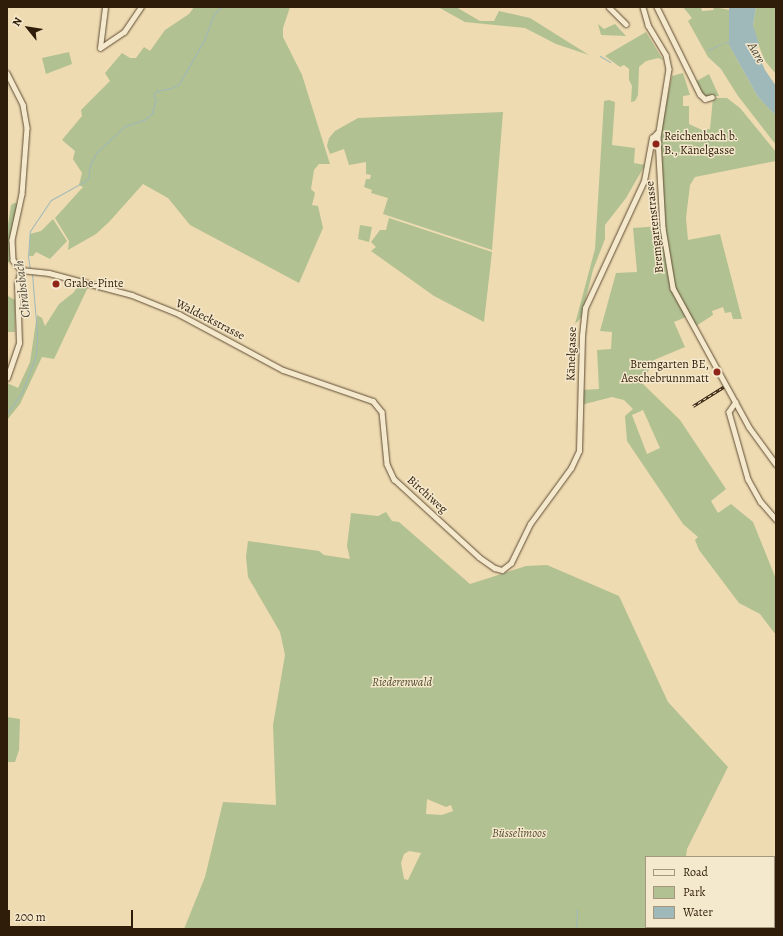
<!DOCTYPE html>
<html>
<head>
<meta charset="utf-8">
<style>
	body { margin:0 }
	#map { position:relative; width:783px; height:936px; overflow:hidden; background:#eedbb2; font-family:Alegreya,serif }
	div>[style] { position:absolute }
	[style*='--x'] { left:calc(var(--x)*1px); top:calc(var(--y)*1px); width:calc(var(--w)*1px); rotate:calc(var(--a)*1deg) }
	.green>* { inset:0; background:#b2c192 }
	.water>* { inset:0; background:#9fb8b9 }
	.stream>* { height:1px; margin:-0.5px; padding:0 0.5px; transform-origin:0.5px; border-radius:0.5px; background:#9fb8b9 }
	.roads { filter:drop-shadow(0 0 1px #5f4c33) drop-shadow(0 0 1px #5f4c33) }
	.minor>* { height:4.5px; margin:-2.25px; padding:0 2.25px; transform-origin:2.25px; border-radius:2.25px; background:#f4e8cd }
	.rail>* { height:2.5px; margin-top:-1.25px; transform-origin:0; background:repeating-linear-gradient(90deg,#f4e8cd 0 3px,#2f1c09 0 6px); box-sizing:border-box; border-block:1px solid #2f1c09 }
	.dots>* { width:11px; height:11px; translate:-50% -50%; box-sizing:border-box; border:2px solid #f4e8cd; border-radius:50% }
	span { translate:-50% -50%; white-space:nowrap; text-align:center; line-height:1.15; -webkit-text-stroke:3px #f4e8cd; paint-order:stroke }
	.poi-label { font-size:12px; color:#2f1c09 }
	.left { translate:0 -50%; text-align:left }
	.right { translate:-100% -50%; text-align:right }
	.street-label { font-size:12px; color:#2f1c09 }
	.park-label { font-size:12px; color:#564e32; font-style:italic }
	.water-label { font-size:13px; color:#514b3e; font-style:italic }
	.frame { position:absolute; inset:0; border:8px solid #2f1c09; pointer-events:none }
	.legend { position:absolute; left:645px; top:856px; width:130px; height:72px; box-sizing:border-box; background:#f4e8cd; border:1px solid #a5967f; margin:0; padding:5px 7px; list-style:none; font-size:12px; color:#2f1c09 }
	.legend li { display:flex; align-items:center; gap:8px; height:20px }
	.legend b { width:20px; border:1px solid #a5967f }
	.north { position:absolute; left:8px; top:8px; width:40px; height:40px; -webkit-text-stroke:3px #f4e8cd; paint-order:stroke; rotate:300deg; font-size:11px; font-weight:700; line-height:16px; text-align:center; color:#2f1c09 }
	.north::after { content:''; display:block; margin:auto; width:14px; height:18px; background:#2f1c09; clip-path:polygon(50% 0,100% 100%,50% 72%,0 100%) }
	.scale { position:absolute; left:8px; top:910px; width:125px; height:18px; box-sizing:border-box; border:2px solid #2f1c09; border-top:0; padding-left:5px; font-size:12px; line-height:14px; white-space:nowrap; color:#2f1c09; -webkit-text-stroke:3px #f4e8cd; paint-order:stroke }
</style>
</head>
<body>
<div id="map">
	<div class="green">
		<i style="clip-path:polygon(194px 7px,290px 7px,283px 28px,283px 37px,302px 75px,330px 164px,319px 164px,314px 170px,311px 189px,315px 193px,312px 205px,318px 206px,323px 228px,299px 283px,190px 225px,168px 198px,143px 184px,109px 222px,96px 234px,68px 250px,69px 241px,55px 218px,83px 187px,79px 185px,82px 173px,73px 159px,75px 151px,62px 140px,82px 116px,81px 110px,110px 81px,105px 73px,122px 53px,130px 58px,136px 58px,144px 47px,150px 51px,165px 30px,189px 14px)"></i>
		<i style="clip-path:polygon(438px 7px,456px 7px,480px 21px,494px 21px,499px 11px,530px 18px,589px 55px,556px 44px,525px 28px,465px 22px)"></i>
		<i style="clip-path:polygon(683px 7px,701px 7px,702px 11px,714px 10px,713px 7px,730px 10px,729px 45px,758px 97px,776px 116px,776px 145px,738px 96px,721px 69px,708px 57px,688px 21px,692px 18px)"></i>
		<i style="clip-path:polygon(756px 7px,776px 7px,776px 74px,765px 61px,756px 39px,753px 25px)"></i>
		<i style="clip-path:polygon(598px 24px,604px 29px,615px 24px,626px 36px,601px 35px)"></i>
		<i style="clip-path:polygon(646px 32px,663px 60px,658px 58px,646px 61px,639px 67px,638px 95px,635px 101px,631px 102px,632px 86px,629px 80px,629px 69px,624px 65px,620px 67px,605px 56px)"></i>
		<i style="clip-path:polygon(69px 52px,72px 64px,46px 74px,42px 58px)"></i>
		<i style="clip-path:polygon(683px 73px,690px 95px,683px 96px,683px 106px,689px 106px,689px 124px,702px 130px,710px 129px,713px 98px,727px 98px,740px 108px,776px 152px,776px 161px,695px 177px,690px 185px,686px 218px,688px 240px,720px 234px,742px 319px,733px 319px,731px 312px,725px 313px,723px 307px,712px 311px,713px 315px,696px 326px,675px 287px,665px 228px,660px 132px,672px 76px)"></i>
		<i style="clip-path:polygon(709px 74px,719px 96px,704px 97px,695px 82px)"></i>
		<i style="clip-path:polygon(609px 100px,615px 102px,612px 145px,635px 148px,634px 163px,645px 165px,626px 198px,605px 225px,605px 239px,593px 270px,581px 318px,575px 324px,595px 249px,604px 101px)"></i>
		<i style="clip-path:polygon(503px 112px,492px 250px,383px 214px,388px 198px,371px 193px,372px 190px,364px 187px,366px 179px,370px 179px,371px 175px,366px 174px,366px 162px,349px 165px,344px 149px,330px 154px,327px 146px,329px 138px,335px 131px,358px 118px)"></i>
		<i style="clip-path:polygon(14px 203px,22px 204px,17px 223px,14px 223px,12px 261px,7px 263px,7px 231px,11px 205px)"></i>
		<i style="clip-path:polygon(389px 218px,492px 252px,484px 322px,434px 296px,371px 251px,376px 247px,371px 242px,380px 230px,386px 230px)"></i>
		<i style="clip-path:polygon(53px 219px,67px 241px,50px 259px,36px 252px,33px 256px,29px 256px,30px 234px,41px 231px)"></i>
		<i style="clip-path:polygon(360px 225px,372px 227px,369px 242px,358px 239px)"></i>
		<i style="clip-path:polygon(evenodd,661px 226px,671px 288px,686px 317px,674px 322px,685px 347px,654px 360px,642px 383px,680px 420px,726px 489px,711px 501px,718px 513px,731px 504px,753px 522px,776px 579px,776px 635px,760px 614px,739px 603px,699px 550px,695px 540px,698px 537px,683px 524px,627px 441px,625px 416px,633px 409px,624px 400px,612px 397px,581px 405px,581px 390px,599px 389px,597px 350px,611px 349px,612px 332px,600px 331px,616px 273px,637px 272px,633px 228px,661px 226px,643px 410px,660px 448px,647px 454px,632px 415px,643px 410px)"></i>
		<i style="clip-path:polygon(81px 283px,89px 285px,54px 359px,42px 357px,20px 404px,7px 420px,7px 383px,18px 388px,30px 362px,37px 315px,42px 318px,45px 326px,59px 304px,73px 293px)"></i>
		<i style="clip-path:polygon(7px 290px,8px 296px,15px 300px,15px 332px,7px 332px)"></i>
		<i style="clip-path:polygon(evenodd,386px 512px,392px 521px,399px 522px,470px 584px,526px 566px,547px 565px,619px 596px,668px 702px,728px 767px,687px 849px,686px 857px,646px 857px,646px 927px,676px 927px,675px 929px,184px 929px,205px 877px,223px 802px,276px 805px,273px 725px,285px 655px,280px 632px,248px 577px,246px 557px,248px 541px,319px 551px,324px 555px,350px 559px,347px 546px,351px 513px,378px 516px,386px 512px,427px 799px,446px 807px,451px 805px,453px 811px,442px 815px,426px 814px,427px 799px,386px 512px,409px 851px,421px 853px,408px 880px,404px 879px,401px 863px,404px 854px,409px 851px)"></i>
		<i style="clip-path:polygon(7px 717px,20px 719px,19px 750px,15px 762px,7px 762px)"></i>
	</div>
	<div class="water">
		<i style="clip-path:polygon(729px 7px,756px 7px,753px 25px,759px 44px,756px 50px,765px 70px,776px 86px,776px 116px,758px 97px,729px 45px)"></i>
	</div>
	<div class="stream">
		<i style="--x:724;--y:43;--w:5;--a:-22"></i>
		<i style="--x:708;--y:50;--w:14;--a:-25"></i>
		<i style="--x:600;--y:56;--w:12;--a:31"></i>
		<i style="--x:30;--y:269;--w:12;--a:-99"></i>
		<i style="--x:28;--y:257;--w:26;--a:-86"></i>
		<i style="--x:30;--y:231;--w:37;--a:-56"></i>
		<i style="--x:51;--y:200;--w:38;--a:-29"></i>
		<i style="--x:84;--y:182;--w:6;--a:-45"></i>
		<i style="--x:88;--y:178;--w:13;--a:-81"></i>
		<i style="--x:90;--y:165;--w:13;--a:-63"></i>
		<i style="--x:96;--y:153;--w:40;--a:-43"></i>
		<i style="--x:125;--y:126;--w:20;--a:-18"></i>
		<i style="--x:144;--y:120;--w:11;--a:-41"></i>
		<i style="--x:152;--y:113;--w:15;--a:-74"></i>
		<i style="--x:156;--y:99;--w:4;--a:-135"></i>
		<i style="--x:153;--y:96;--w:6;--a:-59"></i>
		<i style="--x:156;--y:91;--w:15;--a:-11"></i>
		<i style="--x:171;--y:88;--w:9;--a:-27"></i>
		<i style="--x:179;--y:84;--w:51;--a:-60.4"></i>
		<i style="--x:204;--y:40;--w:28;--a:-69"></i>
		<i style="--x:214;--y:14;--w:10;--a:-45"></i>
		<i style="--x:7;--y:413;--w:26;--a:-54"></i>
		<i style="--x:22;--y:392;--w:39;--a:-69"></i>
		<i style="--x:36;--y:356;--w:22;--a:-87"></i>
		<i style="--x:37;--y:334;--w:61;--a:-94.7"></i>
		<i style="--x:576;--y:929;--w:20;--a:-87"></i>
	</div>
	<div class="roads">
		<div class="minor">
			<i style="--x:609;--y:7;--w:24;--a:45"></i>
			<i style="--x:643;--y:7;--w:19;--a:74"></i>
			<i style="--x:648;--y:25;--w:35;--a:59"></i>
			<i style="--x:666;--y:55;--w:14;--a:78"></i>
			<i style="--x:669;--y:69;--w:70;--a:99.1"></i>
			<i style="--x:658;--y:138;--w:90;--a:86.8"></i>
			<i style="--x:663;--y:228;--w:61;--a:80.5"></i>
			<i style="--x:673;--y:288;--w:158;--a:61.3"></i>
			<i style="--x:749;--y:427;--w:46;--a:53.9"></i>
			<i style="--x:657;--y:7;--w:97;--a:63.7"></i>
			<i style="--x:700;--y:94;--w:7;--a:45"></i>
			<i style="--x:705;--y:99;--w:7;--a:-16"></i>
			<i style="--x:100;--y:48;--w:29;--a:-34"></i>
			<i style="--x:124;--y:32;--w:30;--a:-56"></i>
			<i style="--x:100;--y:48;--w:41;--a:-83"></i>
			<i style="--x:7;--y:73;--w:36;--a:63"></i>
			<i style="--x:23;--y:105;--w:23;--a:80"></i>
			<i style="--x:27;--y:128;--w:66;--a:94.3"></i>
			<i style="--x:22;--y:194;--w:47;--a:102.3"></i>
			<i style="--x:12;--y:240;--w:20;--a:87"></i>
			<i style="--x:13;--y:260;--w:13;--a:51"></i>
			<i style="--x:21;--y:270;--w:28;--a:6"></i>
			<i style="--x:49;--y:273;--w:86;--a:14.8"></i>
			<i style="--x:132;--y:295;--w:51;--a:22"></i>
			<i style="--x:179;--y:314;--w:118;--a:28.3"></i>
			<i style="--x:283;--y:370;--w:95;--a:19"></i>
			<i style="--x:373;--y:401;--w:14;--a:51"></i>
			<i style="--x:382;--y:412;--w:52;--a:84.5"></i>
			<i style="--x:387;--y:464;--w:17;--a:65"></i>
			<i style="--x:394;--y:479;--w:115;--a:42.5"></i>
			<i style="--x:479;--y:557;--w:19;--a:35"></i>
			<i style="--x:495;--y:568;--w:7;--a:16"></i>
			<i style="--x:502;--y:570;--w:11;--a:-38"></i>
			<i style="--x:511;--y:563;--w:43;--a:-64"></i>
			<i style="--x:530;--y:524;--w:69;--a:-53.8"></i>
			<i style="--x:571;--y:468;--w:19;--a:-65"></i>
			<i style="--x:579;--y:451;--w:115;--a:-88.5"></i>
			<i style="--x:582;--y:336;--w:28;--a:-84"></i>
			<i style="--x:585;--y:308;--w:140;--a:-65.1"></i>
			<i style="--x:644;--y:181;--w:44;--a:-79.5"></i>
			<i style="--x:652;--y:138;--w:8;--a:-45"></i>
			<i style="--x:7;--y:378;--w:37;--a:-71"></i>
			<i style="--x:19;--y:343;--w:59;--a:-91.9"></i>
			<i style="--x:17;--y:284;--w:15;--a:-74"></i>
			<i style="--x:736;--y:402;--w:12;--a:125"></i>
			<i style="--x:729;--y:412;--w:70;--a:74.2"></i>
			<i style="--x:748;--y:479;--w:26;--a:61"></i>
			<i style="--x:761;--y:502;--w:23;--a:49"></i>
		</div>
	</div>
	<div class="rail">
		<i style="--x:693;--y:406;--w:36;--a:-32"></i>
	</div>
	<div class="dots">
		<i style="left:656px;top:144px;background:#8f2418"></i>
		<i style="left:56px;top:284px;background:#8f2418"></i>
		<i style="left:717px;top:372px;background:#8f2418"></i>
	</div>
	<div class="poi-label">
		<span class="left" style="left:664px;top:144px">Reichenbach b.<br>B., Känelgasse</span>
		<span class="left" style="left:64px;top:284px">Grabe-Pinte</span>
		<span class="right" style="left:709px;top:372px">Bremgarten BE,<br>Aeschebrunnmatt</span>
	</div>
	<div class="street-label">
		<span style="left:655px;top:227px;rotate:-96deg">Bremgartenstrasse</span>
		<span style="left:210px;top:320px;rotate:27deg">Waldeckstrasse</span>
		<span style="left:572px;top:354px;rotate:-88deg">Känelgasse</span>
		<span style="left:427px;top:495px;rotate:42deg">Birchiweg</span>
	</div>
	<div class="park-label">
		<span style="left:402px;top:683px">Riederenwald</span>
		<span style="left:519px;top:834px">Büsselimoos</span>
	</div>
	<div class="water-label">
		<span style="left:756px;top:53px;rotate:60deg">Aare</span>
		<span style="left:23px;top:289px;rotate:-97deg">Chräbsbach</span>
	</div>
	<div class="frame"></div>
	<ul class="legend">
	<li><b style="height:5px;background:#f4e8cd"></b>Road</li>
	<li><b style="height:11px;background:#b2c192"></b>Park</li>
	<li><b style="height:11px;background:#9fb8b9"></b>Water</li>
	</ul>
	<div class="north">N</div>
	<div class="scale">200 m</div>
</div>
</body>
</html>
